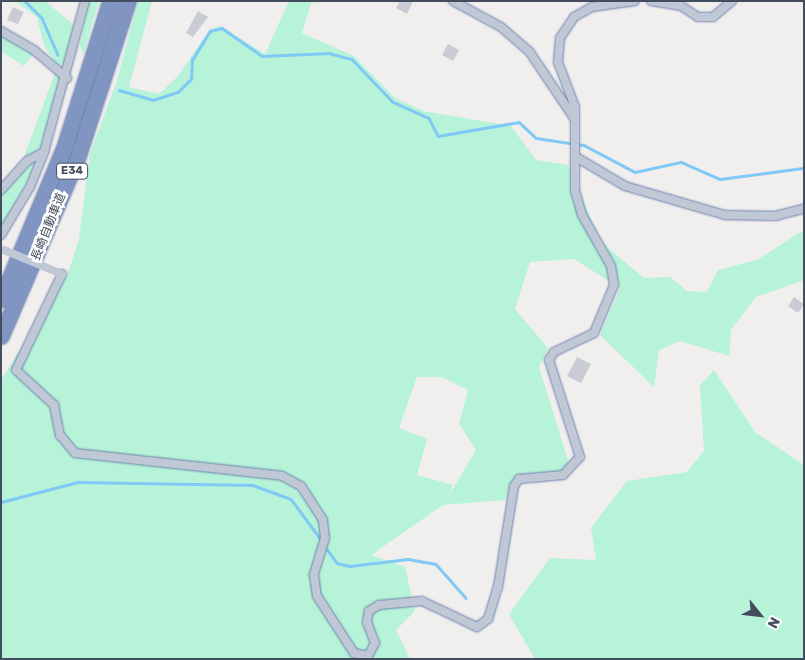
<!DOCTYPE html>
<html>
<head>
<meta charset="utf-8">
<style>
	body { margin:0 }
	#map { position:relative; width:805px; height:660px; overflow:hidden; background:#f1eeee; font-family:Rubik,"Noto Sans JP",sans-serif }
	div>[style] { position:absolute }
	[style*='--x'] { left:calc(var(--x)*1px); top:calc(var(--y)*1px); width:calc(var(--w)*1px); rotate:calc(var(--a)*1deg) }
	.green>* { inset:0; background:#b7f3d9 }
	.stream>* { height:2.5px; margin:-1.25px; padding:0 1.25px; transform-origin:1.25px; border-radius:1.25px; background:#80c8f5 }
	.building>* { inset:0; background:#c9ccd4 }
	.roads { filter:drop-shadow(0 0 1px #6c80ae) drop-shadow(0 0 1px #6c80ae) }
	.street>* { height:8px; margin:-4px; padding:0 4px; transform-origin:4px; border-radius:4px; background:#c0c7d5 }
	.highway>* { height:15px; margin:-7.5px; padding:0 7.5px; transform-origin:7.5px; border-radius:7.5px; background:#8095c2 }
	.street-bridge>* { height:8px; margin:-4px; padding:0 4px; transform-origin:4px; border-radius:4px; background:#c0c7d5 }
	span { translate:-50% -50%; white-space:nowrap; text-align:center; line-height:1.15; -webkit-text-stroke:5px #fff; paint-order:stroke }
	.shield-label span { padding:1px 4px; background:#fff; border:1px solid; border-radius:4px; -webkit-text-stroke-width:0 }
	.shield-label { font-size:11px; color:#444d5e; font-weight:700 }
	.street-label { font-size:12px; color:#444d5e }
	.frame { position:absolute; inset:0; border:2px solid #444d5e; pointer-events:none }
	.north { position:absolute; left:735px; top:590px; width:50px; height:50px; -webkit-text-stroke:4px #fff; paint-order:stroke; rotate:119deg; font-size:14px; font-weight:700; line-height:20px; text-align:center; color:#444d5e }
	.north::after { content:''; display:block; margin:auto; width:18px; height:22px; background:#444d5e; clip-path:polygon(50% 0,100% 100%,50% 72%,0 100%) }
</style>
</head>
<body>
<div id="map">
	<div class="green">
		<i style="clip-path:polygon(15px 1px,45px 1px,75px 26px,65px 64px,58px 66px,44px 46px,37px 17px)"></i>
		<i style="clip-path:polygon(89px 1px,99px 1px,83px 55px,80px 44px)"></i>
		<i style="clip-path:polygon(evenodd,138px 1px,152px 1px,129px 87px,159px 94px,178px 76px,210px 29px,221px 26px,265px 54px,289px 1px,337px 1px,311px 3px,302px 33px,354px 56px,395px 98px,423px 111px,511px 126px,536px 160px,568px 165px,601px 242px,644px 278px,670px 277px,687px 291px,707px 292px,718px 270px,757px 260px,804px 230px,804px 280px,756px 297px,731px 330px,729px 356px,680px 341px,659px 350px,654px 387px,600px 335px,620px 288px,574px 259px,530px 262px,515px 309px,548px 348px,539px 367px,572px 473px,519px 474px,505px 500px,443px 505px,371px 555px,405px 567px,415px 611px,396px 630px,410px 659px,1px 659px,1px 380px,67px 276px,79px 239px,90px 153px,116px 84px,138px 1px,417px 377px,442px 377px,468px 390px,459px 424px,476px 450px,448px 497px,453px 485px,417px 475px,427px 439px,399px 428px,417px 377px)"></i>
		<i style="clip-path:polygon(1px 33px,35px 52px,24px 66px,1px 51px)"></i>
		<i style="clip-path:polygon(55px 73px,62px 81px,31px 175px,1px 229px,1px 183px,21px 165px)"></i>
		<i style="clip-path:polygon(714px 370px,755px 432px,804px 465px,804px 659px,535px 659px,509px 614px,550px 558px,596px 560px,591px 528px,627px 481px,687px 472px,704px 451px,700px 385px)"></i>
	</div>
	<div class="stream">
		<i style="--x:25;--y:1;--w:24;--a:45"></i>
		<i style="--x:42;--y:18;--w:40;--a:66.6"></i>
		<i style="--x:119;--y:90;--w:35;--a:16"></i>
		<i style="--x:153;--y:100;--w:26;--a:-18"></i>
		<i style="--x:178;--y:92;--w:18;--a:-45"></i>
		<i style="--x:191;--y:79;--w:19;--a:-87"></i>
		<i style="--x:192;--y:60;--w:34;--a:-58"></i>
		<i style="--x:210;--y:31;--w:12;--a:-14"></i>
		<i style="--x:222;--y:28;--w:49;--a:35"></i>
		<i style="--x:262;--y:56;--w:67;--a:-2.6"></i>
		<i style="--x:329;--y:53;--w:24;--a:15"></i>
		<i style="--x:352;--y:59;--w:59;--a:46.4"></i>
		<i style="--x:393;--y:102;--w:39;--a:24"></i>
		<i style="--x:429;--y:118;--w:20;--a:63"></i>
		<i style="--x:438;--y:136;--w:82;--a:-9.8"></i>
		<i style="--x:519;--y:122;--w:23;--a:43"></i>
		<i style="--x:536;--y:138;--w:49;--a:8.3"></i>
		<i style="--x:584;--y:145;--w:58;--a:27.9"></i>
		<i style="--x:635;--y:172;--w:47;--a:-12.3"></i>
		<i style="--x:681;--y:162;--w:43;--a:23.6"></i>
		<i style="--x:720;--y:179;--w:85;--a:-7.5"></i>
		<i style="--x:1;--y:502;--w:80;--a:-14.6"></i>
		<i style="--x:78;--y:482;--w:175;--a:1"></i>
		<i style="--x:253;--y:485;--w:40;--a:20.2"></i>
		<i style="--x:291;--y:499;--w:49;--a:53.4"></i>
		<i style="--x:327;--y:549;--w:17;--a:54"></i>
		<i style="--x:337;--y:563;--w:13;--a:13"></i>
		<i style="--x:350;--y:566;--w:58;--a:-6.9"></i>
		<i style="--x:408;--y:559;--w:28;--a:10"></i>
		<i style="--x:436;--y:564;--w:45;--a:48.6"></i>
	</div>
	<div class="building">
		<i style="clip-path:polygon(400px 1px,413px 1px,407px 14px,396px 8px)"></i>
		<i style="clip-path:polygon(13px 7px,24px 12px,18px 24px,7px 20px)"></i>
		<i style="clip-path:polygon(198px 11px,208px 17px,193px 37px,186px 33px)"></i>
		<i style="clip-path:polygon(448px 44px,459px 50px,453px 61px,442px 55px)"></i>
		<i style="clip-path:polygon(794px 297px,804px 304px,798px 313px,788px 306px)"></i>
		<i style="clip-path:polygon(577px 357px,591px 364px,581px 383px,567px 376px)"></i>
	</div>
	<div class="roads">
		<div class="street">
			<i style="--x:453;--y:1;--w:55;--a:28.4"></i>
			<i style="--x:501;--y:27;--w:37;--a:41"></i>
			<i style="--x:529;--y:51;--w:81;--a:56.1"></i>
			<i style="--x:651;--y:1;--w:30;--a:9"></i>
			<i style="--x:681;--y:6;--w:20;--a:33"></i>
			<i style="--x:698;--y:17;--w:15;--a:0"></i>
			<i style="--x:713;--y:17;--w:25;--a:-40"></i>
			<i style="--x:1;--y:31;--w:39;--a:30"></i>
			<i style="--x:35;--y:51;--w:42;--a:40.2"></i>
			<i style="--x:576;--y:157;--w:57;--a:30.6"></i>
			<i style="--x:625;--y:186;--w:104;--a:16.2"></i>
			<i style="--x:725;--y:215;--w:50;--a:1.1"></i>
			<i style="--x:775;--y:216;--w:30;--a:-14"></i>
			<i style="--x:1;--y:190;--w:39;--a:-48"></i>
			<i style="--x:27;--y:161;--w:19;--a:-28"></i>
			<i style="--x:1;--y:235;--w:56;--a:-58.9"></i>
			<i style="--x:30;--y:187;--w:38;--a:-68"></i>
			<i style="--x:44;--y:152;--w:156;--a:-74.8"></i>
			<i style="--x:62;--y:274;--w:106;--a:115.6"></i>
			<i style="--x:16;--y:370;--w:52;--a:42.6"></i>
			<i style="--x:54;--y:405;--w:31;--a:79"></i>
			<i style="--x:60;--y:435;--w:23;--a:50"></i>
			<i style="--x:75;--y:453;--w:208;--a:6.3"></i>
			<i style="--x:282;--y:476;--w:21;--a:28"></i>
			<i style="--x:301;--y:486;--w:40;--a:57.1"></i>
			<i style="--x:323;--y:520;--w:18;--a:84"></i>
			<i style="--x:325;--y:538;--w:39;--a:107"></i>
			<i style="--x:314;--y:575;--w:21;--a:82"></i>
			<i style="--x:317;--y:596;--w:68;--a:57"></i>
			<i style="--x:354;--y:653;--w:14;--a:12"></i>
			<i style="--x:368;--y:656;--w:15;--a:-62"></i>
			<i style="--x:375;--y:643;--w:22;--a:-111"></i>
			<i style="--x:367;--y:622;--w:11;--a:-80"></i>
			<i style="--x:369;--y:611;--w:12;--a:-31"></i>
			<i style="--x:379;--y:605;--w:43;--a:-5.3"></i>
			<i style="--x:422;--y:601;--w:61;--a:25.3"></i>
			<i style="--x:477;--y:627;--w:14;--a:-36"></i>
			<i style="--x:488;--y:619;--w:34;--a:-73"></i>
			<i style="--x:498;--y:587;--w:102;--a:-81"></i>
			<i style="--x:514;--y:486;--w:9;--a:-54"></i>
			<i style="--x:519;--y:479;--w:44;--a:-5.2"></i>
			<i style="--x:563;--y:475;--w:25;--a:-47"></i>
			<i style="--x:580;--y:457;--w:102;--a:-107.7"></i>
			<i style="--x:549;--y:360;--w:9;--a:-58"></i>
			<i style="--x:554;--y:352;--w:44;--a:-25.4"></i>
			<i style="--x:594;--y:333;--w:52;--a:-67.4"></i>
			<i style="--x:614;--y:285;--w:19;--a:-99"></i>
			<i style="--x:611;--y:266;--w:59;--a:-119.6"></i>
			<i style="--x:582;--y:215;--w:25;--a:-106"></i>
			<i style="--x:575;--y:191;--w:84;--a:-90"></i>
			<i style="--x:575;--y:107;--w:48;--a:-110.7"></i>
			<i style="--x:558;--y:62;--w:24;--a:-85"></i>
			<i style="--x:560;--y:38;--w:25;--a:-56"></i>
			<i style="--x:574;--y:17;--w:21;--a:-29"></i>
			<i style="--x:592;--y:7;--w:43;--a:-7.9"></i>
		</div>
		<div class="highway">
			<i style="--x:1;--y:299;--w:164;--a:-67.4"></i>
			<i style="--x:64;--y:148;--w:154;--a:-72.6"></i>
			<i style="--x:1;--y:336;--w:193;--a:-66.8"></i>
			<i style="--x:77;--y:159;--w:166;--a:-72.1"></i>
		</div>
	</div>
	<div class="street-bridge">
		<i style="--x:4;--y:250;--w:63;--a:22.5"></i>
	</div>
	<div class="shield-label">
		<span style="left:72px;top:171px">E34</span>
	</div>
	<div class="street-label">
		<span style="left:49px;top:227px;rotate:-68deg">長崎自動車道</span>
	</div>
	<div class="frame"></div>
	<div class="north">N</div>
</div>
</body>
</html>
